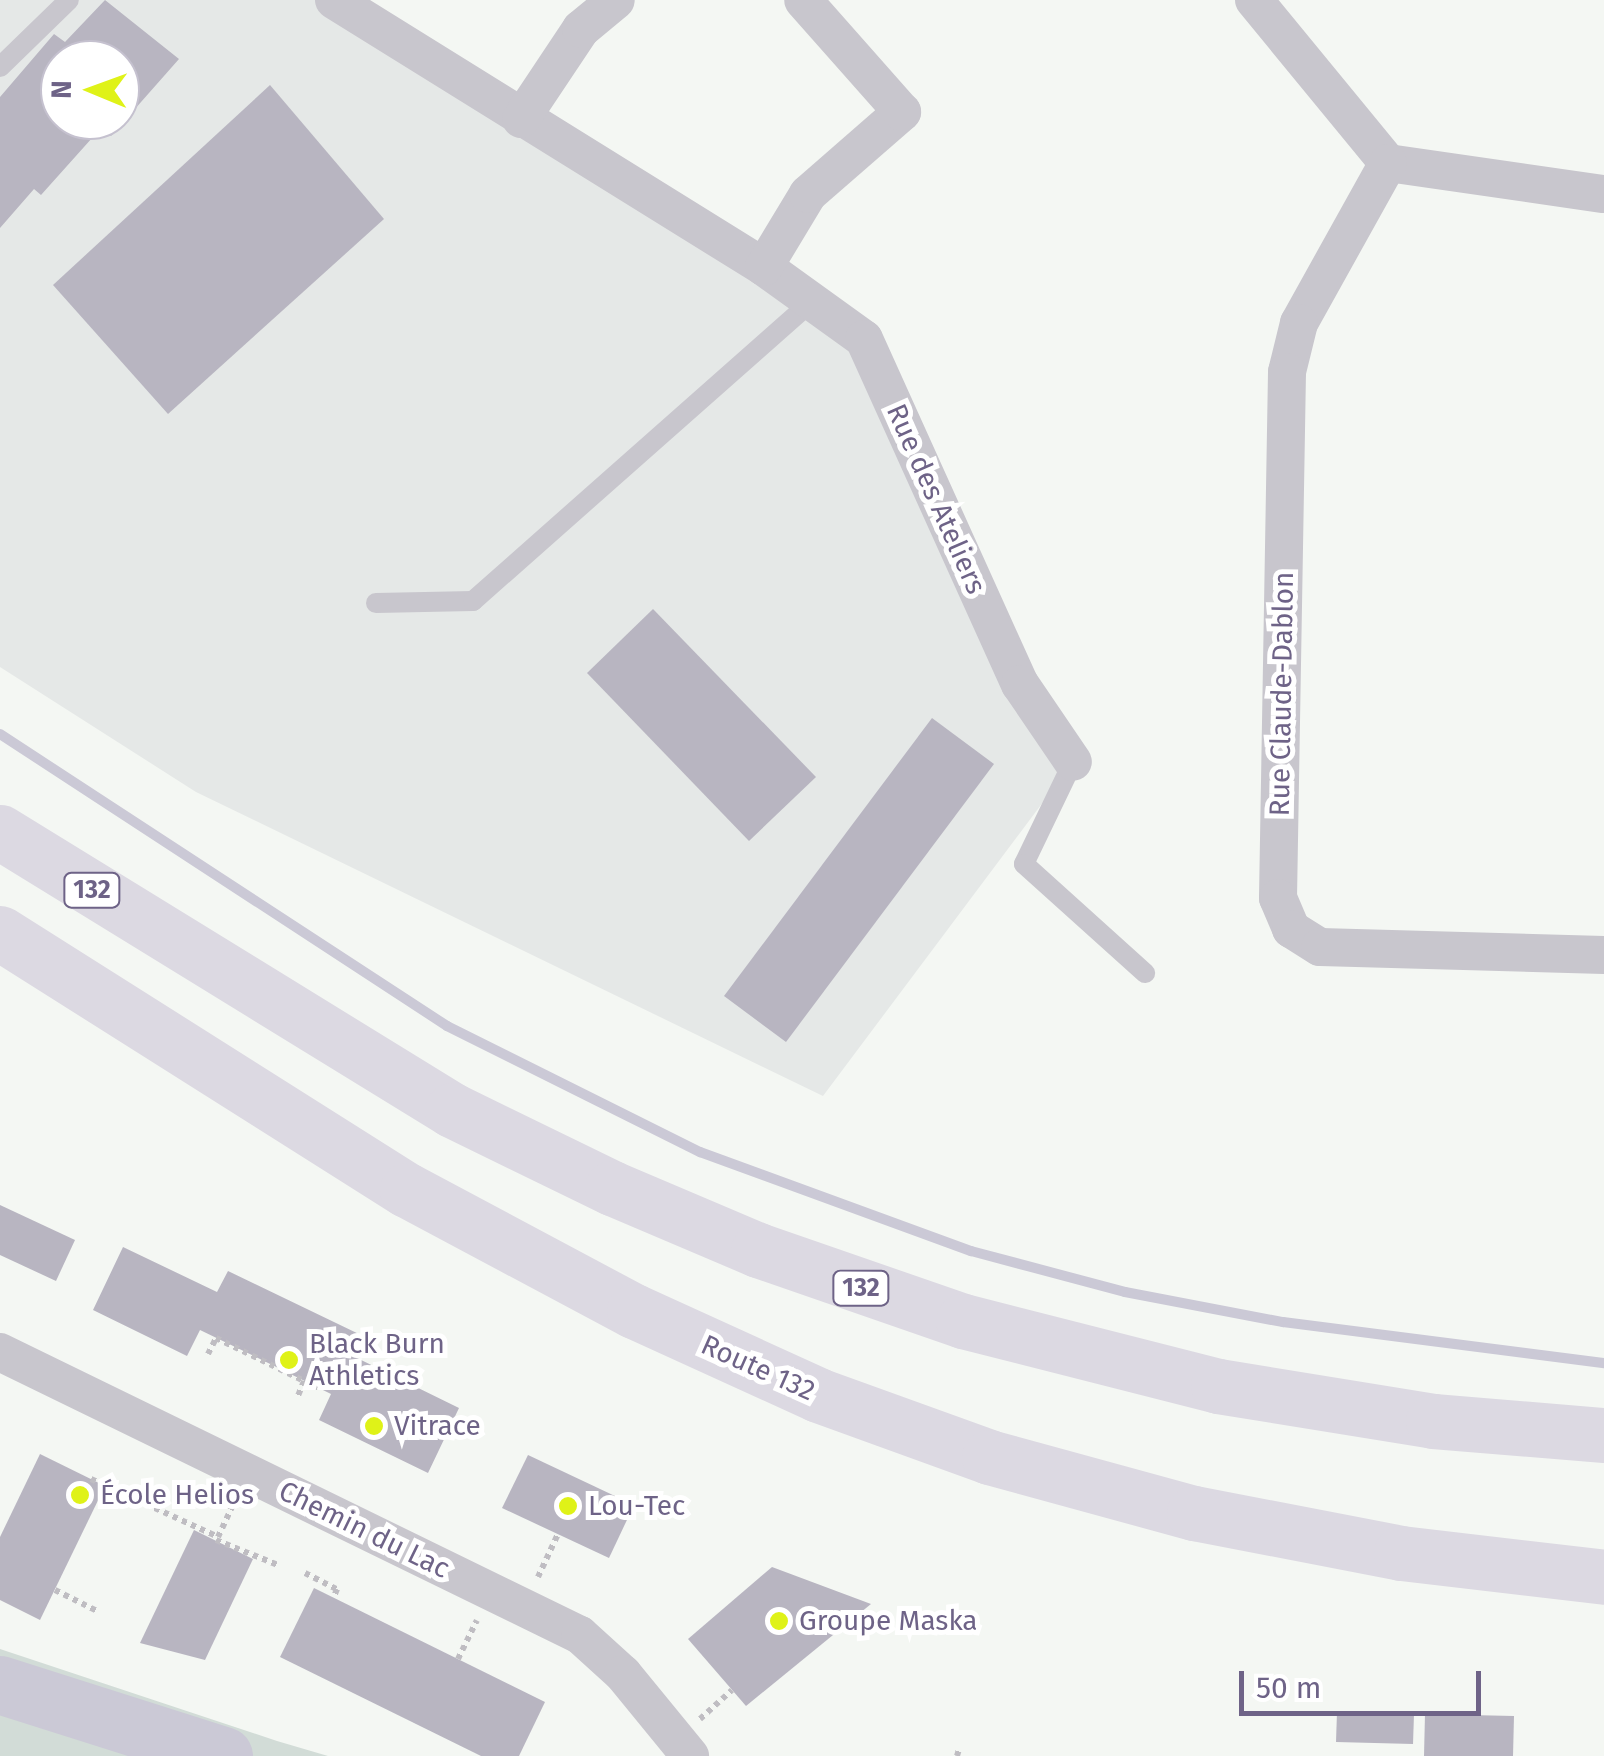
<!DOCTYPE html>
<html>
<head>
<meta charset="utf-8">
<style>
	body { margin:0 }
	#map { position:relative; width:1604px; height:1756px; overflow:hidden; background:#f4f7f3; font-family:"Fira Sans",sans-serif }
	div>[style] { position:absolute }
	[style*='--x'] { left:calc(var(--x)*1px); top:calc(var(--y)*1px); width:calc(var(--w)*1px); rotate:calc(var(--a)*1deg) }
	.built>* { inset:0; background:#e5e8e7 }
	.green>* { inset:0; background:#d2dcd7 }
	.stream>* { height:10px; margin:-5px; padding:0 5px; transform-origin:5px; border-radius:5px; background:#cbc9d6 }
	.river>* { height:58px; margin:-29px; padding:0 29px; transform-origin:29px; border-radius:29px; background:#cbc9d6 }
	.building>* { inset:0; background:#b8b5c1 }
	.path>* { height:6px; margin-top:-3px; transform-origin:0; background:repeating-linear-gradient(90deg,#bfbdc2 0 5px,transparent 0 10px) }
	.service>* { height:20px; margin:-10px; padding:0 10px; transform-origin:10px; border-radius:10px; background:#c8c6cd }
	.minor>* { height:38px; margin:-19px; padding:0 19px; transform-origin:19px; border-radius:19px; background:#c8c6cd }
	.motorway>* { height:55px; margin:-27.5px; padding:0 27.5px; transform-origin:27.5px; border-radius:27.5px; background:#dcd9e2 }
	.dots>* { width:28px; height:28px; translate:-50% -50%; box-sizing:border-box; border:5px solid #fff; border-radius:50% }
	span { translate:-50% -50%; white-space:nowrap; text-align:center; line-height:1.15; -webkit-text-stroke:10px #fff; paint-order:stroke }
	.shield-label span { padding:2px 8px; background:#fff; border:2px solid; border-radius:8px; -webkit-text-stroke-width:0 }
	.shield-label { font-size:25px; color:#6e6387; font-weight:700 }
	.street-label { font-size:28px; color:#6e6387 }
	.poi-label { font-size:28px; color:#6e6387 }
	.left { translate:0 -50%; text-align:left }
	.north { position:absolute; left:40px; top:40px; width:100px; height:100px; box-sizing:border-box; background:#fff; border:2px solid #c5c1cf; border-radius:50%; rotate:271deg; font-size:28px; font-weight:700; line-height:40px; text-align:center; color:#6e6387 }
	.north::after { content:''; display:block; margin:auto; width:35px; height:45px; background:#dff218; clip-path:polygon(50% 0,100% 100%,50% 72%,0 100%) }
	.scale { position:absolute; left:1239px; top:1671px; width:242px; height:45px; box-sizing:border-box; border:5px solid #6e6387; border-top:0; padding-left:12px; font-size:30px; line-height:35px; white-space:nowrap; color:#6e6387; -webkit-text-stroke:8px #fff; paint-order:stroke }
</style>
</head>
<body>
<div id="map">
	<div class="built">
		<i style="clip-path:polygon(evenodd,0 0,343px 0,864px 339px,1073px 762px,823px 1096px,196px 792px,0 667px,0 0,60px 60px,120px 60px,120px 120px,60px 120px,60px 60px)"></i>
	</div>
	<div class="green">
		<i style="clip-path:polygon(0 1649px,277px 1741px,328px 1756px,0 1756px)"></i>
	</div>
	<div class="stream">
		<i style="--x:0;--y:734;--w:534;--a:33.15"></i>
		<i style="--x:447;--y:1026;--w:283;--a:26.5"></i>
		<i style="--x:700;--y:1152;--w:289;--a:20.1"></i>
		<i style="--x:971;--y:1251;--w:159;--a:14.9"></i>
		<i style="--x:1125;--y:1292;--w:161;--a:10.8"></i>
		<i style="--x:1283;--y:1322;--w:324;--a:7.3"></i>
	</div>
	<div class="river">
		<i style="--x:0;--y:1685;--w:235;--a:17.6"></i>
	</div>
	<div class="building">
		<i style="clip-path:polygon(evenodd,105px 0,179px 59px,111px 136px,101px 128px,41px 195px,34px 189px,0 228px,0 97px,54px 34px,65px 42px,105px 0,60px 60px,120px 60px,120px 120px,60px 120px,60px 60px)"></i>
		<i style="clip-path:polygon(270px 85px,384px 219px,168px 414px,53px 285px)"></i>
		<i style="clip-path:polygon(653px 609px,816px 777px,749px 841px,587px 673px)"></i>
		<i style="clip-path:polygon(932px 718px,994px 764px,786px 1042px,724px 996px)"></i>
		<i style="clip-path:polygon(0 1205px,75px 1240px,56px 1281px,0 1255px)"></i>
		<i style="clip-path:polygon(123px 1247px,217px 1292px,228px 1271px,363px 1336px,353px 1356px,459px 1408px,428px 1473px,319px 1420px,331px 1394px,260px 1359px,200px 1330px,187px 1356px,93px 1310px)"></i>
		<i style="clip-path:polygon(40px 1454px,105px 1486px,40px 1620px,0 1600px,0 1537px)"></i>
		<i style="clip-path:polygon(528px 1455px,634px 1505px,609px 1558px,502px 1508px)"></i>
		<i style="clip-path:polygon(194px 1530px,253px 1559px,205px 1660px,140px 1643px)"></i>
		<i style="clip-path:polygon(772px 1567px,871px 1604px,746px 1706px,688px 1639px)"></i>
		<i style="clip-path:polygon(314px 1588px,545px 1702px,519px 1756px,481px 1756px,280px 1657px)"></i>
		<i style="clip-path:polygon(1337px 1712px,1414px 1714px,1413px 1744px,1336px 1742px)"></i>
		<i style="clip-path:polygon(1425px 1714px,1514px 1716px,1513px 1756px,1424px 1756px)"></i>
	</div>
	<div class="path">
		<i style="--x:208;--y:1354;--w:18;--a:-63"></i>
		<i style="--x:216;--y:1338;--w:98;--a:26"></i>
		<i style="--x:304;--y:1381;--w:18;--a:112"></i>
		<i style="--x:304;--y:1381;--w:17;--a:24"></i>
		<i style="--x:91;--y:1479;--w:140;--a:24.5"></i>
		<i style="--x:218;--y:1537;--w:38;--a:-65"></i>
		<i style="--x:216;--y:1540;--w:67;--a:22"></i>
		<i style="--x:305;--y:1573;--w:36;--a:27"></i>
		<i style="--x:337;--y:1589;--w:9;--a:111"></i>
		<i style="--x:538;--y:1577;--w:47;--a:-65.1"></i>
		<i style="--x:55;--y:1590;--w:49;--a:26.6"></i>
		<i style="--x:458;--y:1659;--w:43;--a:-64"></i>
		<i style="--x:700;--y:1719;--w:43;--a:-42.2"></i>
		<i style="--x:957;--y:1756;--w:7;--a:-74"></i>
	</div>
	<div class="service">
		<i style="--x:0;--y:67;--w:96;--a:-44.2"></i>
		<i style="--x:376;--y:603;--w:97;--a:-1.2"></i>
		<i style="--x:473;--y:601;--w:448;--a:-41.5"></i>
		<i style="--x:1073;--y:762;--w:113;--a:115.7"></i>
		<i style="--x:1024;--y:864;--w:163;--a:42"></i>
	</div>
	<div class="minor">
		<i style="--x:334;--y:0;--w:506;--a:31.84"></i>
		<i style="--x:764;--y:267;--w:123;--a:35.8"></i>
		<i style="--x:864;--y:339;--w:379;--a:65.7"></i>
		<i style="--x:1020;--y:684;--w:94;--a:55.8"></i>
		<i style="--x:1254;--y:0;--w:211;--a:50.6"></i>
		<i style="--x:1388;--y:163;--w:218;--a:8.2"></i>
		<i style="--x:521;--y:119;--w:108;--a:-56.3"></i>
		<i style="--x:581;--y:29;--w:45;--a:-39.6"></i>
		<i style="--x:1388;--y:163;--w:183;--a:119.1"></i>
		<i style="--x:1299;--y:323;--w:50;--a:103.8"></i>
		<i style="--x:1287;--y:372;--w:526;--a:90.98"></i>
		<i style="--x:1278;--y:898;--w:34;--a:67"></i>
		<i style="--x:1291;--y:929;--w:34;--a:32"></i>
		<i style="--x:1320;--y:947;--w:284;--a:1.6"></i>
		<i style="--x:764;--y:267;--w:85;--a:-58.9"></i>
		<i style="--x:808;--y:194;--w:125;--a:-41.1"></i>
		<i style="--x:902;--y:112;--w:149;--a:-131.5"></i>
		<i style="--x:0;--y:1352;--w:645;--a:26.01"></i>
		<i style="--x:580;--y:1635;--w:58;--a:42.2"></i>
		<i style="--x:623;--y:1674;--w:106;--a:50.7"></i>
	</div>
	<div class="motorway">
		<i style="--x:0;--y:832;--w:531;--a:31.59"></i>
		<i style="--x:452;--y:1110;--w:178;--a:26"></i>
		<i style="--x:612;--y:1188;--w:159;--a:23"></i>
		<i style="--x:758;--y:1250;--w:217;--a:19.1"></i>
		<i style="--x:963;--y:1321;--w:263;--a:14.3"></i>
		<i style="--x:1218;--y:1386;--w:218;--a:9.2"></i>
		<i style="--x:1433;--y:1421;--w:172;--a:4.7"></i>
		<i style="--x:0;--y:933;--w:481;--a:32.3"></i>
		<i style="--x:407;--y:1190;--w:257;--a:28.1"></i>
		<i style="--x:634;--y:1311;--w:202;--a:24.5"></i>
		<i style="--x:818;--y:1395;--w:182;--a:19.9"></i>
		<i style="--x:989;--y:1457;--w:213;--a:15.3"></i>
		<i style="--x:1194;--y:1513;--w:211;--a:10.9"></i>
		<i style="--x:1401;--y:1553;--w:204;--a:6.7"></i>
	</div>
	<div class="dots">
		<i style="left:289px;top:1360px;background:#dff218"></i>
		<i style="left:374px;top:1426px;background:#dff218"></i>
		<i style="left:80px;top:1495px;background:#dff218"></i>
		<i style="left:568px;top:1506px;background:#dff218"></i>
		<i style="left:779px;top:1621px;background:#dff218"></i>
	</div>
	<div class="shield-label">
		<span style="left:92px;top:890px">132</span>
		<span style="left:861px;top:1288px">132</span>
	</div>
	<div class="street-label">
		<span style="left:936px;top:499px;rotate:66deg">Rue des Ateliers</span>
		<span style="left:1282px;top:694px;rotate:-89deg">Rue Claude-Dablon</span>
		<span style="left:758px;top:1368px;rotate:24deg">Route 132</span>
		<span style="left:364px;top:1530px;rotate:26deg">Chemin du Lac</span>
	</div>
	<div class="poi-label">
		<span class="left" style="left:309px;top:1360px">Black Burn<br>Athletics</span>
		<span class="left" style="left:394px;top:1426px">Vitrace</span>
		<span class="left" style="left:100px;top:1495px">École Helios</span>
		<span class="left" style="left:588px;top:1506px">Lou-Tec</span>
		<span class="left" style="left:799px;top:1621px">Groupe Maska</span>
	</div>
	<div class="north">N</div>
	<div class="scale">50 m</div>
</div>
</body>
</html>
